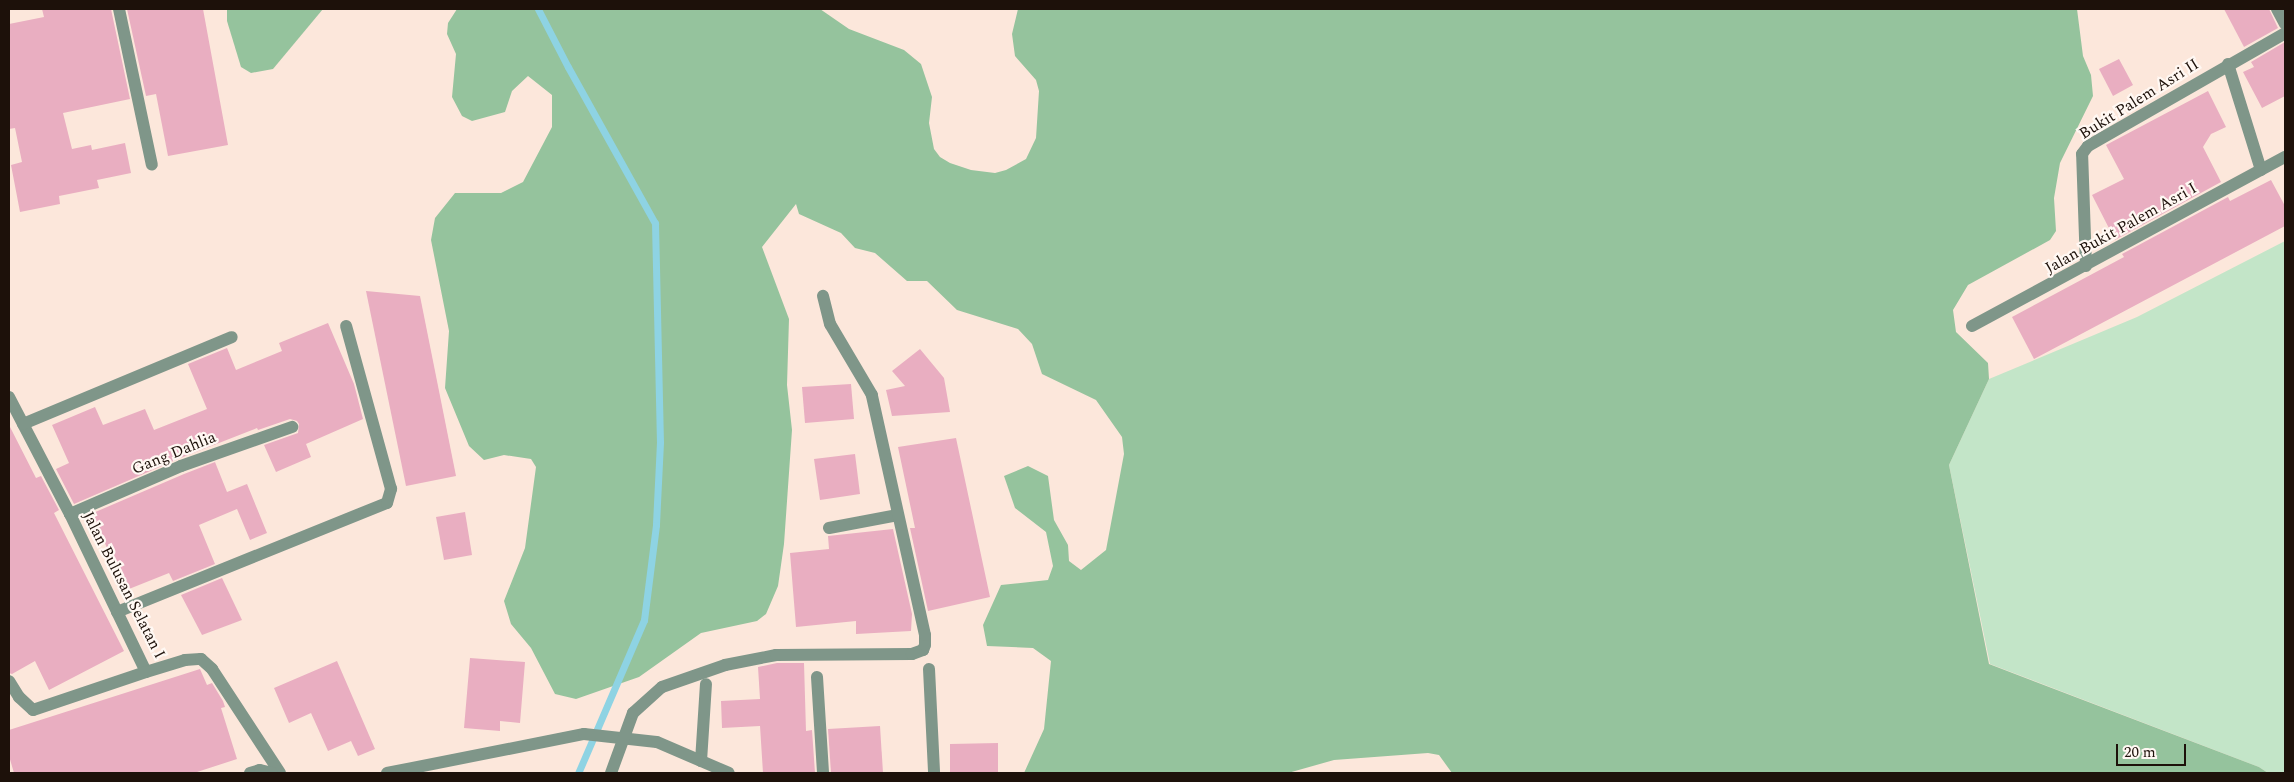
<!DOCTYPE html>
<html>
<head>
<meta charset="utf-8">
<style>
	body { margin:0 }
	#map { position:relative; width:2294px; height:782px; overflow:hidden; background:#fce7db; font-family:Spectral,serif }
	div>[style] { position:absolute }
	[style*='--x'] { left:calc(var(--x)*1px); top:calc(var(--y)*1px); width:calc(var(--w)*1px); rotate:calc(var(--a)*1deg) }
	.green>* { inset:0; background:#c3e5c8 }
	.forest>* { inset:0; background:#95c39d }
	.stream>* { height:7px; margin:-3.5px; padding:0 3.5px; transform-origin:3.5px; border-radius:3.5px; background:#8ed3e3 }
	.building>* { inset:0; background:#e9aec1 }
	.minor>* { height:12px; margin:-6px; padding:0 6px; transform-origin:6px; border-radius:6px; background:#7f9689 }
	span { translate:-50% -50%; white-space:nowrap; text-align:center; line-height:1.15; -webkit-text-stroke:4.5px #fff8f3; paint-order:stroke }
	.street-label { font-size:16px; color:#1d110a }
	.frame { position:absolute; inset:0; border:10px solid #1d110a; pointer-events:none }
	.scale { position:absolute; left:2116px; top:744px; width:70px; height:22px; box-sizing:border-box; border:2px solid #1d110a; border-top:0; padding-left:6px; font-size:15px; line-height:18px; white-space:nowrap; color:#1d110a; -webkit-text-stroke:4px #fff8f3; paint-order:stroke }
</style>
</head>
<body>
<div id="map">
	<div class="green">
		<i style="clip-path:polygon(2285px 241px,2285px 773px,2268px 773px,2259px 767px,1990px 664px,1949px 465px,1989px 379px,2137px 317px)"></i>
	</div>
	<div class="forest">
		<i style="clip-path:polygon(227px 9px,323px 9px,273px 69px,251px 73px,241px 67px,227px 21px)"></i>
		<i style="clip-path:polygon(457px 9px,820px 9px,849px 29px,904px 50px,921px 64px,932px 97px,929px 123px,934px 149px,940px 157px,950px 163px,971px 170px,995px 173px,1006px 170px,1026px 159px,1036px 138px,1039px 91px,1036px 80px,1015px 56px,1012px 34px,1018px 9px,2077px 9px,2083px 56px,2091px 75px,2093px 96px,2060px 163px,2054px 198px,2056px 231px,2050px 240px,1968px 285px,1953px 310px,1956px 332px,1988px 363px,1989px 379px,1949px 465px,1989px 664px,2259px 767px,2268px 773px,1452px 773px,1439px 755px,1428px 753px,1334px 760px,1288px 773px,1024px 773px,1044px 729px,1051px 661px,1033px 648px,987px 646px,983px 625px,1001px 585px,1048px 580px,1053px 566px,1046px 532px,1015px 508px,1004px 476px,1028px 466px,1048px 476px,1054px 520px,1068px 545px,1069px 561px,1081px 570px,1106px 550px,1124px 454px,1122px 437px,1096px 400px,1042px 374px,1032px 344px,1018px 329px,957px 310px,927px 281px,907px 281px,875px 253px,855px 248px,841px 233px,799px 214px,796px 204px,762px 247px,789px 319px,787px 385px,792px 430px,784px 544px,778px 586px,766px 614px,757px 621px,701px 633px,639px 677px,576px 699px,555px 694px,531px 648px,511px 624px,504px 601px,525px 548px,536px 467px,531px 459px,504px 455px,484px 460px,469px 446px,445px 388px,449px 331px,431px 240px,435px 218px,455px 193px,501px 193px,523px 182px,552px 127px,552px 95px,528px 76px,512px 91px,505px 112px,472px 121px,462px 116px,452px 97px,456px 54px,447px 34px,448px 23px)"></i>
	</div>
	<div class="stream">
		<i style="--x:538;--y:9;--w:65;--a:62.7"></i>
		<i style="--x:568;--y:67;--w:179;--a:60.9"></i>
		<i style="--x:655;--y:223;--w:219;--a:88.7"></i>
		<i style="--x:660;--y:442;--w:83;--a:92.8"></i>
		<i style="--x:656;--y:525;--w:96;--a:97.2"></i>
		<i style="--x:644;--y:620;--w:167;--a:113.3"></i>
	</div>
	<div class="building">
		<i style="clip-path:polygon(42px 9px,111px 9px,130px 99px,63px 113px,72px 149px,91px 145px,92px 150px,125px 143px,131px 173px,97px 180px,99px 188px,59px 196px,60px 204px,20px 212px,11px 165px,22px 162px,15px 128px,9px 129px,9px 24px,44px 17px)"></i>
		<i style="clip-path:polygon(127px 9px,203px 9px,228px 145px,168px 156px,156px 94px,146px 96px)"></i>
		<i style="clip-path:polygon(2224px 9px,2269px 9px,2278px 28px,2244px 47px)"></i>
		<i style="clip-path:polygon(2285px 42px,2285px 96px,2262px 108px,2243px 72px,2254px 67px,2251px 62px)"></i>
		<i style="clip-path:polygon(2119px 59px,2133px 85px,2113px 96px,2099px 69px)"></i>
		<i style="clip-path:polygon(2208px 91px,2226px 127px,2211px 134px,2203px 147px,2221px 182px,2115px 240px,2092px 195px,2124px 179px,2106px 145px)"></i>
		<i style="clip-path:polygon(2271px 180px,2285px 206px,2285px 226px,2034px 359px,2012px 317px,2124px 257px,2122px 254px,2228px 197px,2230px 201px)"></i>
		<i style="clip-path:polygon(366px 291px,420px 296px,456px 476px,406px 486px)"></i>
		<i style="clip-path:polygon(328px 323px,354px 384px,363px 419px,306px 444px,311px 457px,276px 472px,264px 445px,298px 433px,299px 424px,297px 421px,290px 419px,258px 430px,257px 428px,178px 459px,74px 504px,56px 469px,69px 463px,52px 425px,95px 407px,103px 425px,145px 409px,154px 430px,207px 409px,188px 364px,227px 348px,236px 370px,282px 351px,279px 343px)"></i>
		<i style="clip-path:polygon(920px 349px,944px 378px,950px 412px,892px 416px,886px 390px,905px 386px,892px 371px)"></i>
		<i style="clip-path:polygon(851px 384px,854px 419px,805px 423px,802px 387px)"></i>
		<i style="clip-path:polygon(9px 425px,36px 478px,41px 476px,59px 510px,54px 513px,124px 651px,49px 690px,35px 661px,12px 674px,9px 673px)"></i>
		<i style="clip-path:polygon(956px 438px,990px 597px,928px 611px,910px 528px,915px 528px,898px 447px)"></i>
		<i style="clip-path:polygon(855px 454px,860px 494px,820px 500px,814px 459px)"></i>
		<i style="clip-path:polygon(215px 462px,227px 492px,247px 484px,267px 533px,250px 540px,237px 509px,199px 525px,215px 564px,173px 581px,169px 573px,124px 591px,93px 513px,184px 474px)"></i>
		<i style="clip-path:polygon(465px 512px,472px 555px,444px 560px,436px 517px)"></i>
		<i style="clip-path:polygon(893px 529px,912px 614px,911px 631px,856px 634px,856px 621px,796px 627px,790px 553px,829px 549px,828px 536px)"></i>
		<i style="clip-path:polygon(222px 578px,242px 620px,202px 635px,181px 595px)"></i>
		<i style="clip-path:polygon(470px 658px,525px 662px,520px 723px,500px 721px,500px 731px,464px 728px)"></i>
		<i style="clip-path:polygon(337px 661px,375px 749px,358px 756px,351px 741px,328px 751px,311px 713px,289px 723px,274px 688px)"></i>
		<i style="clip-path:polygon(777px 663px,804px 663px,806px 731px,812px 730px,815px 773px,763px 773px,760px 726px,722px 728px,721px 701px,760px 699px,758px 667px)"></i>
		<i style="clip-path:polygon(200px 669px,207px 685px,212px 683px,223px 701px,225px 707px,221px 708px,237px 759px,194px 773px,14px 773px,9px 756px,9px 730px)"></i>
		<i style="clip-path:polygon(880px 726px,883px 773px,831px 773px,828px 729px)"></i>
		<i style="clip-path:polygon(998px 743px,998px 773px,950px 773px,950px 744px)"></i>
	</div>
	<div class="minor">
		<i style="--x:119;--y:9;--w:159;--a:78.1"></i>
		<i style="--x:2277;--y:9;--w:17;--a:62"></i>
		<i style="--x:2228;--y:64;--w:111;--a:72.7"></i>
		<i style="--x:2086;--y:266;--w:112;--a:-92"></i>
		<i style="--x:2082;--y:154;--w:10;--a:-53"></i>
		<i style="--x:2088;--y:146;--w:227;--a:-29.8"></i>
		<i style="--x:1972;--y:326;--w:356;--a:-28.4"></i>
		<i style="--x:9;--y:397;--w:132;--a:62.5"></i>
		<i style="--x:70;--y:514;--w:175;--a:64.3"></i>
		<i style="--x:146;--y:672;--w:41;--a:-17.1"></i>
		<i style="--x:185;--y:660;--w:16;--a:-4"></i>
		<i style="--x:201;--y:659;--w:15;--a:42"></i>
		<i style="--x:212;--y:669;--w:124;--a:56.8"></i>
		<i style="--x:23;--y:424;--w:226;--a:-22.6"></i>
		<i style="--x:70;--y:514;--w:121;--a:-23.4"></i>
		<i style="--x:181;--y:466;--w:118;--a:-19.4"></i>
		<i style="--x:829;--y:528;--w:70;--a:-10.7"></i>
		<i style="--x:117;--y:612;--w:291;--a:-22"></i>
		<i style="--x:387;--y:503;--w:15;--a:-74"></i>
		<i style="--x:391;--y:489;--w:169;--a:-105.4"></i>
		<i style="--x:929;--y:669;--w:104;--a:87.2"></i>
		<i style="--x:817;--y:677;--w:96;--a:86.4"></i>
		<i style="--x:9;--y:681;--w:19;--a:58"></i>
		<i style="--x:19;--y:697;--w:19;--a:43"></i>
		<i style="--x:33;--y:710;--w:119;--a:-18.6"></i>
		<i style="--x:701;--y:761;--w:77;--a:-86.3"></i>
		<i style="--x:250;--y:773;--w:10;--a:-17"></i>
		<i style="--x:260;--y:770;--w:12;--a:14"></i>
		<i style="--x:387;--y:773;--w:201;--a:-11.2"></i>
		<i style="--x:584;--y:734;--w:73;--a:6.3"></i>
		<i style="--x:657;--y:742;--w:78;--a:23.3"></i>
		<i style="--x:611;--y:773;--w:64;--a:-69.9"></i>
		<i style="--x:633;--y:713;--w:39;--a:-42"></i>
		<i style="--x:662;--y:687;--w:67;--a:-19.2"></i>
		<i style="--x:725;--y:665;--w:52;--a:-11.1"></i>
		<i style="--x:776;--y:655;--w:136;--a:-0.4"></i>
		<i style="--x:912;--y:654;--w:12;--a:-20"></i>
		<i style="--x:923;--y:650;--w:5;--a:-68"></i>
		<i style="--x:925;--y:645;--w:10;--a:-90"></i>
		<i style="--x:925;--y:635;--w:246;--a:-102.5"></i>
		<i style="--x:872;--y:395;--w:82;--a:-120.6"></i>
		<i style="--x:830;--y:324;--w:29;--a:-104"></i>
	</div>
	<div class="street-label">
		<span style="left:2139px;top:99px;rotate:-32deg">Bukit Palem Asri II</span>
		<span style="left:2121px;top:228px;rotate:-29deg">Jalan Bukit Palem Asri I</span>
		<span style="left:174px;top:453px;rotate:-22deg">Gang Dahlia</span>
		<span style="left:124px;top:585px;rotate:63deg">Jalan Bulusan Selatan I</span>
	</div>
	<div class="frame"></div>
	<div class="scale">20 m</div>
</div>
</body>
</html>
